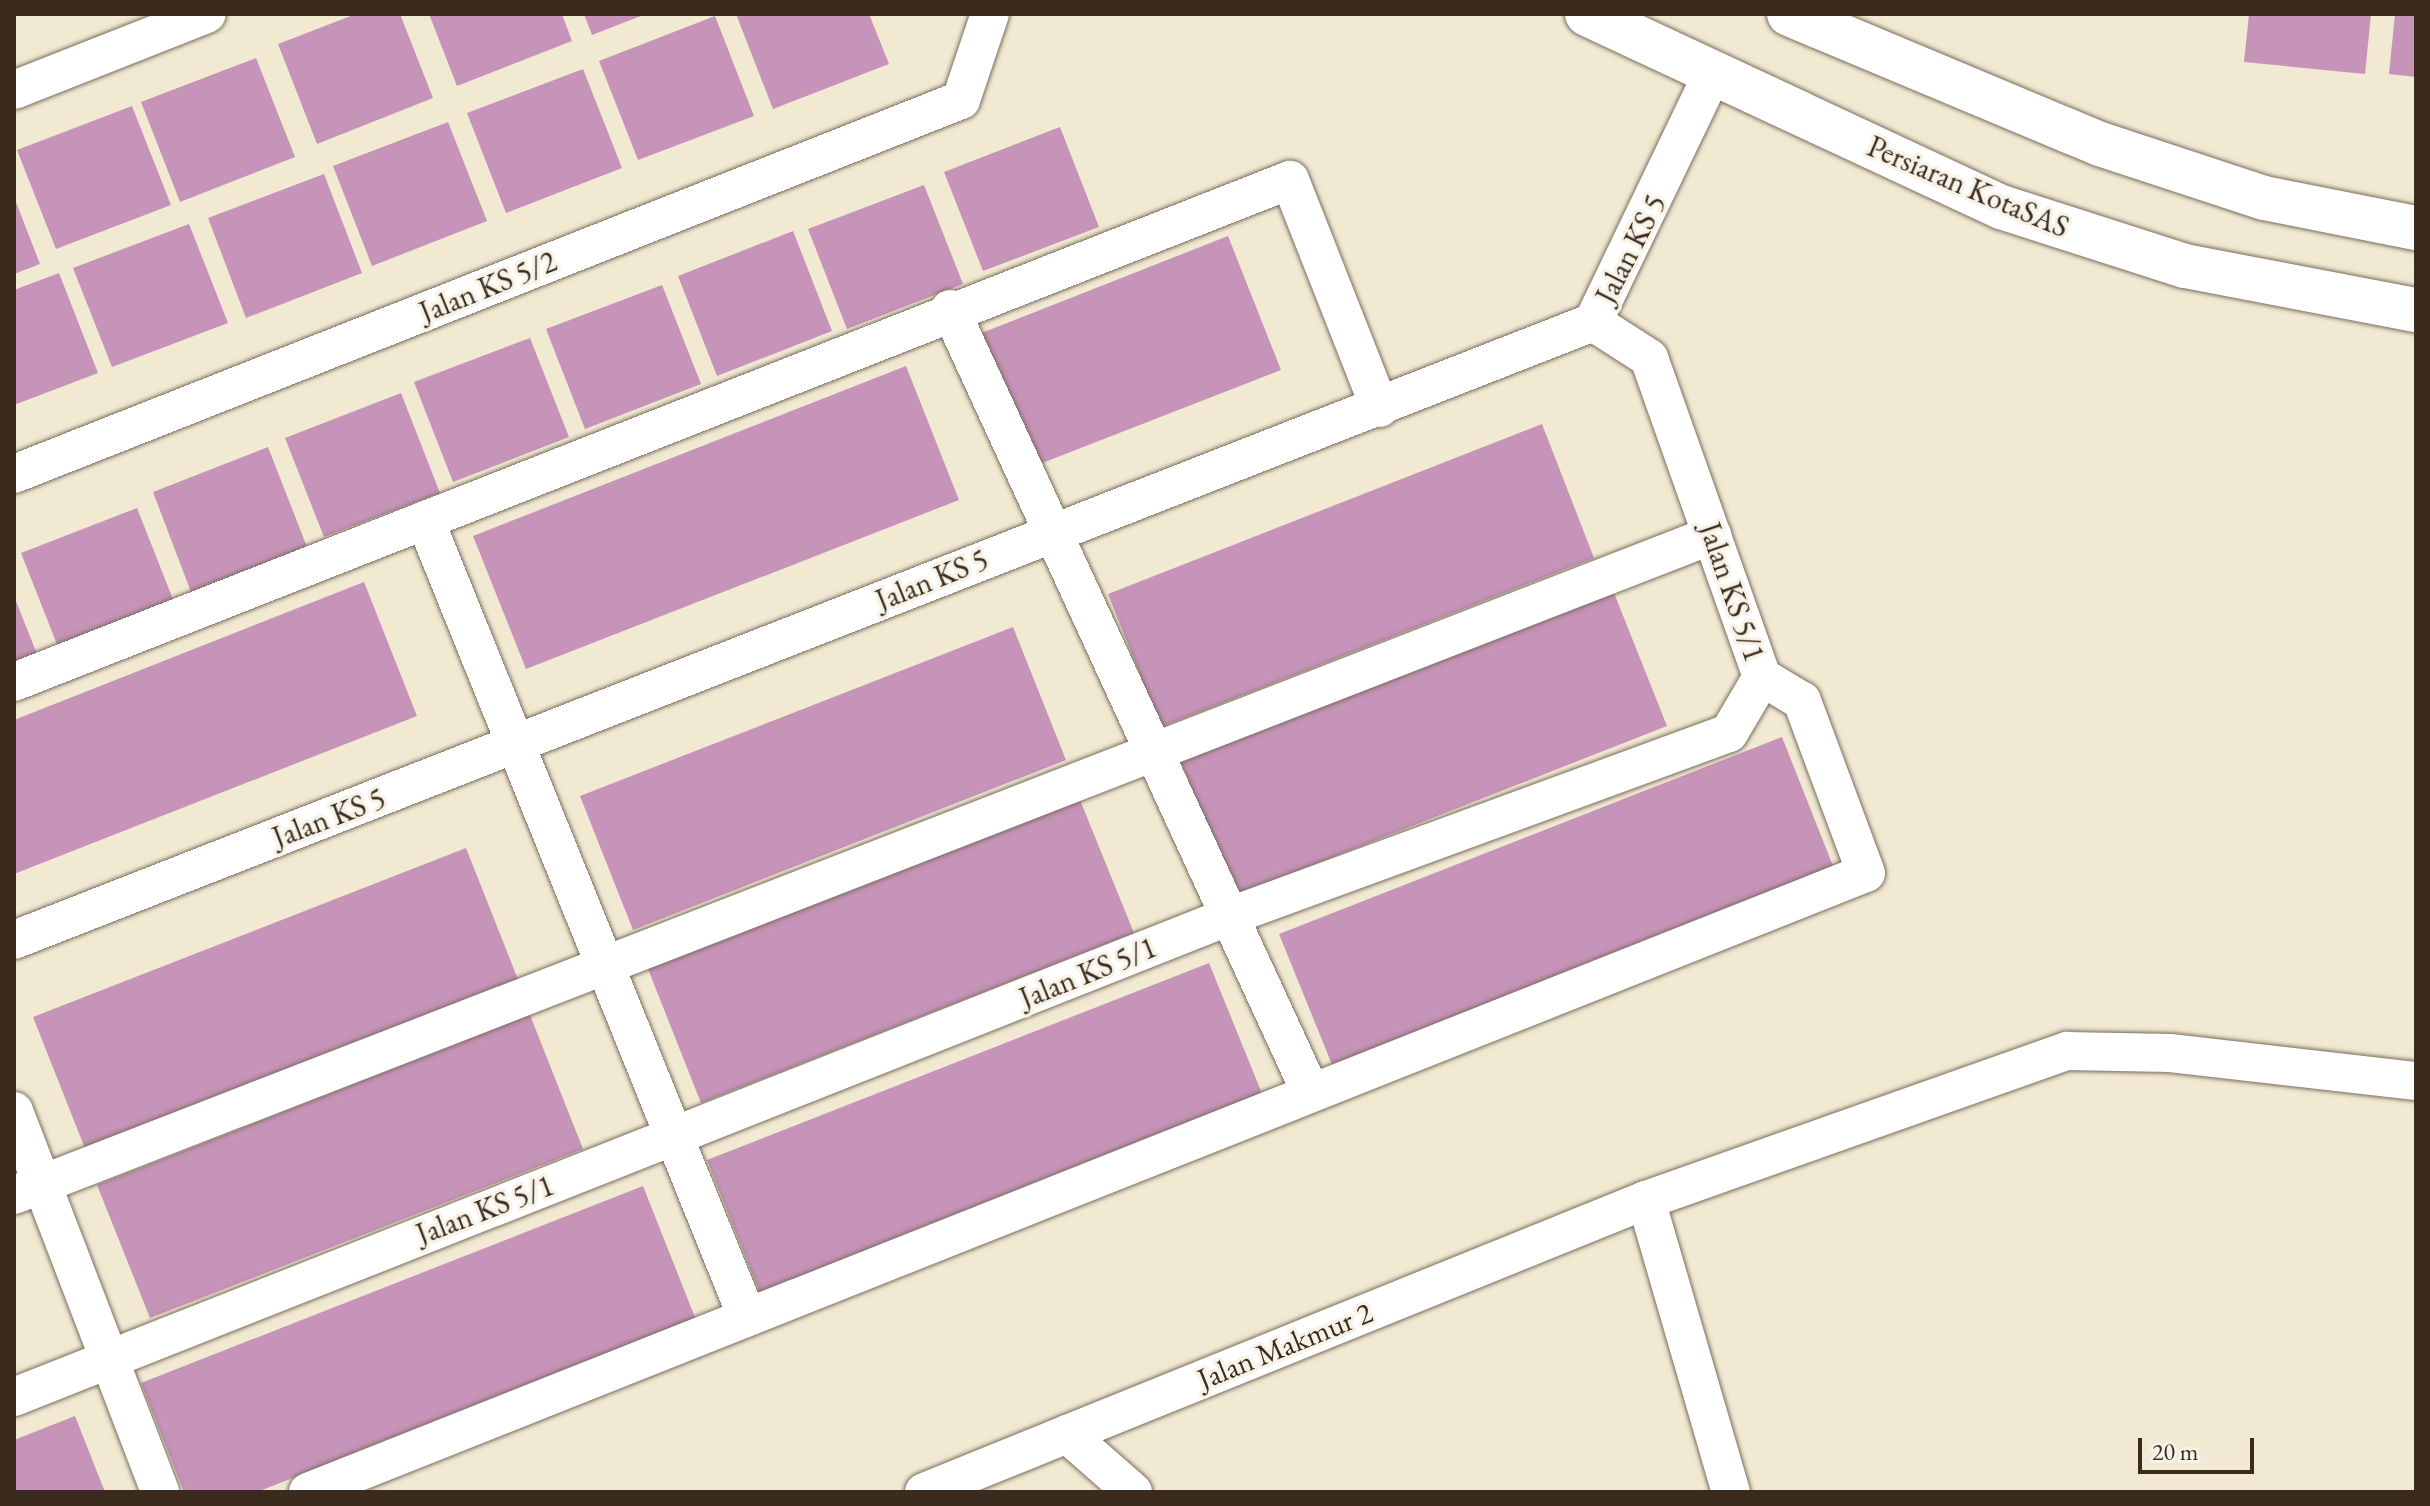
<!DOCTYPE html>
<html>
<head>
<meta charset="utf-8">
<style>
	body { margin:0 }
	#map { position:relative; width:2430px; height:1506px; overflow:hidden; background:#f2e9d3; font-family:"EB Garamond",serif }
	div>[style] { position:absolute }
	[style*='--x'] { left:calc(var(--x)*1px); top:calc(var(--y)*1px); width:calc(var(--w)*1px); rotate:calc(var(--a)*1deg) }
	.building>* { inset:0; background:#c693b9 }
	.roads { filter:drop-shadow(0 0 2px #7b6d5d) drop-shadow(0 0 2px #7b6d5d) }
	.minor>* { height:38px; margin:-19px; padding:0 19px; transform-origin:19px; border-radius:19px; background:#fff }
	.major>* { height:44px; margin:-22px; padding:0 22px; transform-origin:22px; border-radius:22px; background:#fff }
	span { translate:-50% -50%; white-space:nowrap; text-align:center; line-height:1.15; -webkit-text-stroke:7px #f7f3e8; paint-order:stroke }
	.street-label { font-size:30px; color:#3b2a1e }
	.frame { position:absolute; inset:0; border:16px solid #3b2a1e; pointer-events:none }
	.scale { position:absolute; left:2138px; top:1438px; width:116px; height:36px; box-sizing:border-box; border:4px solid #3b2a1e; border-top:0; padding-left:10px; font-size:24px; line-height:28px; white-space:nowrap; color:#3b2a1e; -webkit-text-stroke:6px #f7f3e8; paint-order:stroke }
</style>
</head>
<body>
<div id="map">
	<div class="building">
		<i style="clip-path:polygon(356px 14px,400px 14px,433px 98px,317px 144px,278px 44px)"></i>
		<i style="clip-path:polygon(429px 14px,562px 14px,572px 41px,457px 86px)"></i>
		<i style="clip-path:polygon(584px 14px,646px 14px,592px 35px)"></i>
		<i style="clip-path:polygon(736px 14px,869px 14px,889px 64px,773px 109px)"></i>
		<i style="clip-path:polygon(2249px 14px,2371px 14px,2365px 74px,2244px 62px)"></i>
		<i style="clip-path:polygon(2395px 14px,2416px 14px,2416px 77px,2389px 74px)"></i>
		<i style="clip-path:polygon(715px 16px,754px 116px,638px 160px,599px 61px)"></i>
		<i style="clip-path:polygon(256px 58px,295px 157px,180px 202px,141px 102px)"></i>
		<i style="clip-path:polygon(583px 69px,622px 168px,506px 213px,467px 113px)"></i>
		<i style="clip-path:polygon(132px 106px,171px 205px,56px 249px,17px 150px)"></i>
		<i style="clip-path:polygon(448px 122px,487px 221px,372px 266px,333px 166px)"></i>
		<i style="clip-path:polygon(1060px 127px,1099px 227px,983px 271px,944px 172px)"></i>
		<i style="clip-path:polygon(324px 174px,362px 273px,246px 318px,208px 218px)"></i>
		<i style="clip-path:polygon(924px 185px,963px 284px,847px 329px,808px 229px)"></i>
		<i style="clip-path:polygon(14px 197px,40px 264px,14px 274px)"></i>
		<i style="clip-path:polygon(189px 224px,228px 323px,112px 367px,73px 268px)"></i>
		<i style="clip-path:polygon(793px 231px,832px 331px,717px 376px,678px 276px)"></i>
		<i style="clip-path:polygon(1228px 236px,1281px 370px,1032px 467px,979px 334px)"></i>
		<i style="clip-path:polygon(59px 273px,98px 373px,14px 405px,14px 290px)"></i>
		<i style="clip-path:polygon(662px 285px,701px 384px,585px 429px,546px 329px)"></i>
		<i style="clip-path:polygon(530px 338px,569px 437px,453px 482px,414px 382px)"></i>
		<i style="clip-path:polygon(906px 366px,959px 500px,526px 669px,473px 536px)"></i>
		<i style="clip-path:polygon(401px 393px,440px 493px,324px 537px,285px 438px)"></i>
		<i style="clip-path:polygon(1542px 424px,1594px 558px,1161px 727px,1108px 594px)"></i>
		<i style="clip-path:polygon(268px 447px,307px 547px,191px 592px,153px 492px)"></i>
		<i style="clip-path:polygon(137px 508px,176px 607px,60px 652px,21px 553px)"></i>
		<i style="clip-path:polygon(364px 582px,417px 716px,14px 874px,14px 720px)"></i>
		<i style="clip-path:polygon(1614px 593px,1667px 726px,1234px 896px,1181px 762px)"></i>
		<i style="clip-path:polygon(14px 596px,39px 659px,14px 669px)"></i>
		<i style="clip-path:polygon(1013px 627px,1066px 760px,633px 930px,580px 796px)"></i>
		<i style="clip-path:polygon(1782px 737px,1835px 871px,1333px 1067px,1279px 934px)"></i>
		<i style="clip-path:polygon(1080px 800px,1134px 933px,701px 1103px,648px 969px)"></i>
		<i style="clip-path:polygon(466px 848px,519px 982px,86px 1151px,33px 1017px)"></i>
		<i style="clip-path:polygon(1209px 963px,1263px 1096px,760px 1293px,707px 1160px)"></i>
		<i style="clip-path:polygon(530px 1015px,583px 1149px,150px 1318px,97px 1185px)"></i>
		<i style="clip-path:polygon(643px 1186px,696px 1320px,257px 1492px,184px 1492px,141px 1383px)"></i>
		<i style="clip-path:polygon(75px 1416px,105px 1492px,14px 1492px,14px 1440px)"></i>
	</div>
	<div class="roads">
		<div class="minor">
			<i style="--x:14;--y:90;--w:207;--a:-21.5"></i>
			<i style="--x:950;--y:309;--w:863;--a:65.28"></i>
			<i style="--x:14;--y:474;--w:1018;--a:-21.55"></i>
			<i style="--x:961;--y:100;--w:91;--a:-71.4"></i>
			<i style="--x:425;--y:520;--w:860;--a:68"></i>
			<i style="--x:14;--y:682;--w:1371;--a:-21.48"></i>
			<i style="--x:1290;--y:180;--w:245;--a:68.5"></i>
			<i style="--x:14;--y:940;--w:1696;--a:-21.37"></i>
			<i style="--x:1593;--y:322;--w:276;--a:-64.3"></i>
			<i style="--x:14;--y:1111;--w:408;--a:69"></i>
			<i style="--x:14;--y:1195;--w:1822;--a:-21.24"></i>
			<i style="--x:1646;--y:1200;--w:304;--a:73.8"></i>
			<i style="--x:14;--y:1397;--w:1308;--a:-21.58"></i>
			<i style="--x:1230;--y:916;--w:531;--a:-20.14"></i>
			<i style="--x:1729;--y:733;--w:65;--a:-59.5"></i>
			<i style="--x:1762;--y:677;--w:338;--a:-109.5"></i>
			<i style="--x:1649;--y:358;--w:67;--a:-147.3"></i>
			<i style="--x:1067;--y:1434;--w:88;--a:41.3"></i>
			<i style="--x:308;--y:1492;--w:1676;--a:-21.67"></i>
			<i style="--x:1866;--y:873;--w:184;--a:-110.4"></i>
			<i style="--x:1802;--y:701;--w:47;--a:-149"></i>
			<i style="--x:924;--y:1492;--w:779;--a:-22.02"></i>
			<i style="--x:1646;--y:1200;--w:447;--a:-19.5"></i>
			<i style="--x:2067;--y:1051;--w:103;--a:1.1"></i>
			<i style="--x:2170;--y:1053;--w:248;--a:6.5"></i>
		</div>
		<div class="major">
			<i style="--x:1587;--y:14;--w:457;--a:25"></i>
			<i style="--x:2001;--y:207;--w:193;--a:17.8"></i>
			<i style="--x:2185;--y:266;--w:235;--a:10.8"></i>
			<i style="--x:1789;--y:14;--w:337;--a:22.7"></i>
			<i style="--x:2100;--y:144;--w:173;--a:18.2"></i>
			<i style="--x:2264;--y:198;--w:155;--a:11.2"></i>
		</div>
	</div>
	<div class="street-label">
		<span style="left:1968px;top:187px;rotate:23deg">Persiaran KotaSAS</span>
		<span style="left:1631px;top:249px;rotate:-63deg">Jalan KS 5</span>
		<span style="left:488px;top:287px;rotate:-22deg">Jalan KS 5/2</span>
		<span style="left:932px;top:580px;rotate:-22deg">Jalan KS 5</span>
		<span style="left:1732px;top:592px;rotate:71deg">Jalan KS 5/1</span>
		<span style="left:329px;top:818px;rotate:-21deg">Jalan KS 5</span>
		<span style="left:1088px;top:973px;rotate:-22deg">Jalan KS 5/1</span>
		<span style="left:485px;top:1210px;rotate:-21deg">Jalan KS 5/1</span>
		<span style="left:1285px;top:1346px;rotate:-22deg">Jalan Makmur 2</span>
	</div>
	<div class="frame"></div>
	<div class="scale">20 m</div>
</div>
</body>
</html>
